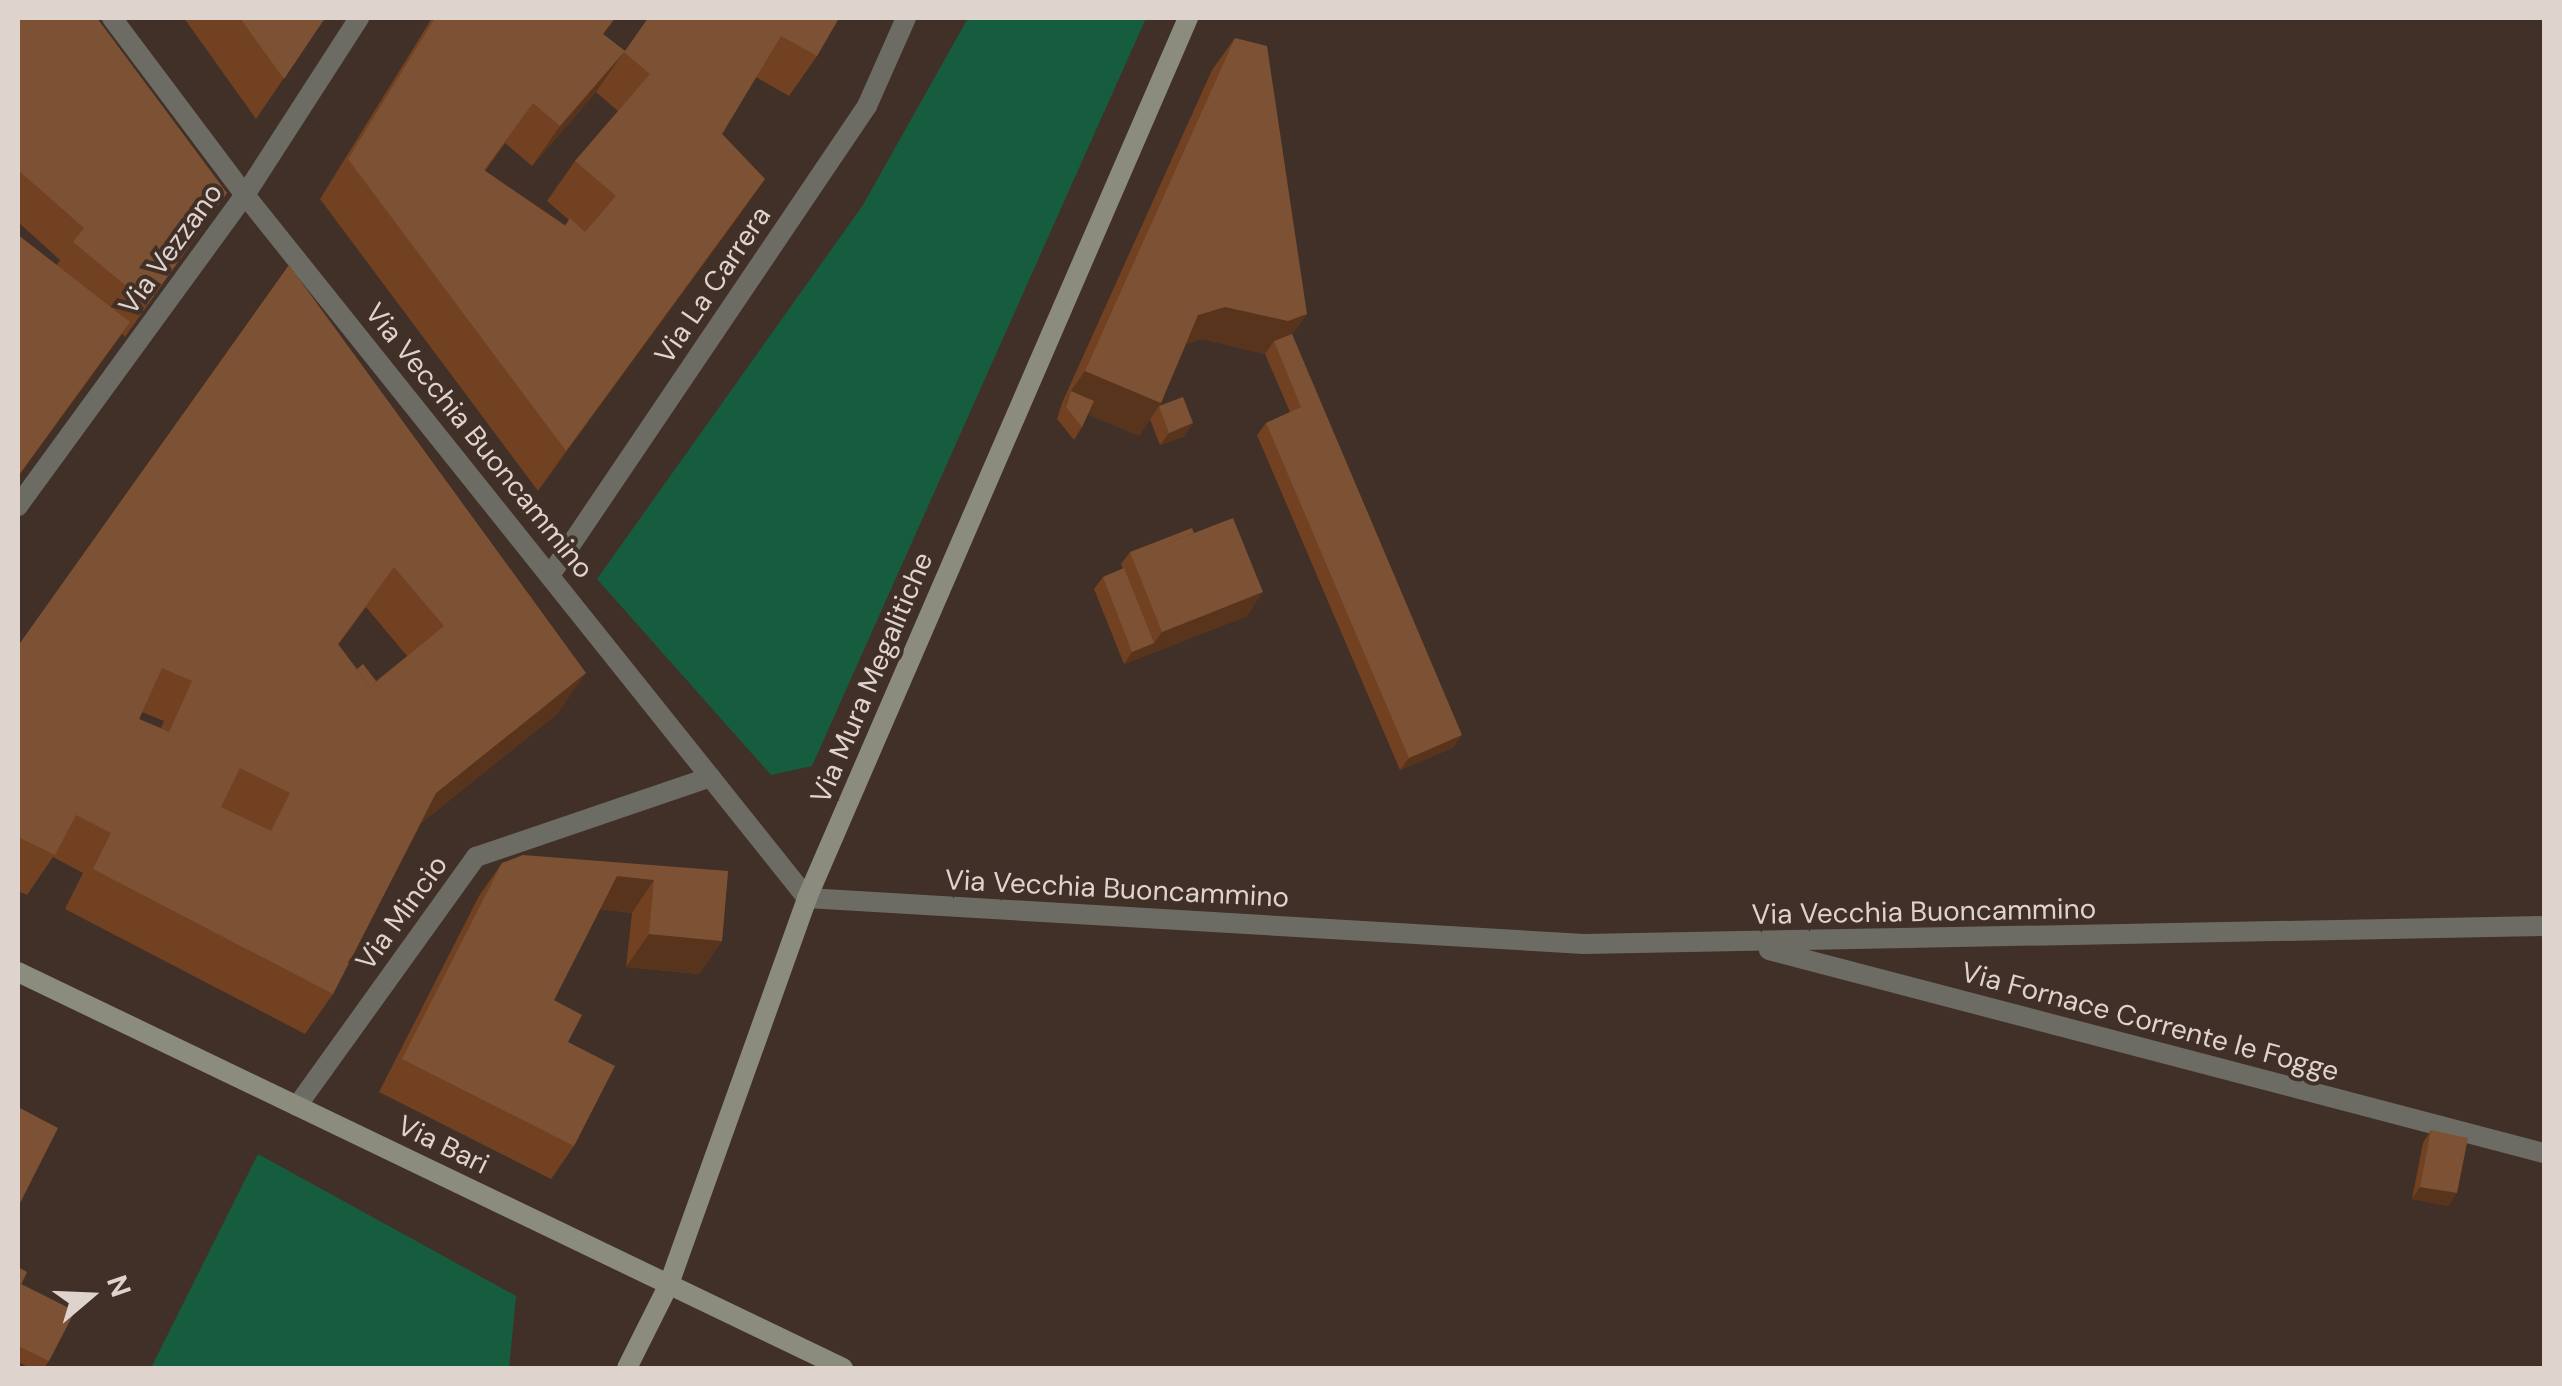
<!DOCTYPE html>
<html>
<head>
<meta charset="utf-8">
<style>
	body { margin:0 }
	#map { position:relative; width:2562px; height:1386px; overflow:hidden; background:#413027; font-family:"DM Sans",sans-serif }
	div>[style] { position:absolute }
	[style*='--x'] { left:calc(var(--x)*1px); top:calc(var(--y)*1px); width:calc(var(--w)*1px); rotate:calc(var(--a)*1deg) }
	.green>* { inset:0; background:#165d40 }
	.street>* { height:20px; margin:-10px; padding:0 10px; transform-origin:10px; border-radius:10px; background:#6c6c64 }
	.secondary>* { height:20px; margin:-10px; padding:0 10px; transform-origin:10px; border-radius:10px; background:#8b8b7e }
	.wall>* { inset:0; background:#714121 }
	.shaded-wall>* { inset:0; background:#59341c }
	.building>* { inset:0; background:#7d5134 }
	span { translate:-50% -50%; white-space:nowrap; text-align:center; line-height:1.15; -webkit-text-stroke:8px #413027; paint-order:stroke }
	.street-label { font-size:28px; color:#dfd3ce }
	.frame { position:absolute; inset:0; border:20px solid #dfd3ce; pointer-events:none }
	.north { position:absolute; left:40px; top:1246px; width:100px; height:100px; -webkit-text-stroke:8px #413027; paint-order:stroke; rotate:71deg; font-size:28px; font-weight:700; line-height:40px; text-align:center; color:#dfd3ce }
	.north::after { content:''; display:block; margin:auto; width:35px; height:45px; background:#dfd3ce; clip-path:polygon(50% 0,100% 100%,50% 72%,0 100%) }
</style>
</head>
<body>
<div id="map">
	<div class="green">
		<i style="clip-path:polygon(968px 18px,1146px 18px,812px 766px,771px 775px,597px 579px,863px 205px)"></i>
		<i style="clip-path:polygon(258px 1154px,516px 1296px,509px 1368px,151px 1368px)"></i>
	</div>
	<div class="street">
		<i style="--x:112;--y:18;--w:221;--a:53.1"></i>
		<i style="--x:245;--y:195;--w:900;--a:51.36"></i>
		<i style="--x:807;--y:898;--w:778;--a:3.39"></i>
		<i style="--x:1584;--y:944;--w:960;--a:-1.07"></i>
		<i style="--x:18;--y:506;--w:385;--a:-53.9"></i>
		<i style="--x:245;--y:195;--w:211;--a:-57.2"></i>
		<i style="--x:551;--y:574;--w:565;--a:-55.97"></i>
		<i style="--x:867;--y:106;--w:96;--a:-66.1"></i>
		<i style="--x:1769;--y:950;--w:801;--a:14.68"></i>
		<i style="--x:297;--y:1106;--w:307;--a:-54.3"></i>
		<i style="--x:476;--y:857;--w:248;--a:-18.8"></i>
	</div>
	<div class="secondary">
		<i style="--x:18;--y:972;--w:915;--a:25.64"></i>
		<i style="--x:627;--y:1368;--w:94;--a:-63.4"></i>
		<i style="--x:669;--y:1284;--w:410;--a:-70.3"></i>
		<i style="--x:807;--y:898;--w:959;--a:-66.59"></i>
	</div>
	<div class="wall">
		<i style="clip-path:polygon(18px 18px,227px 193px,125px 337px,122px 334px,18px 477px,18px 235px,57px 265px,60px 260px,18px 222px)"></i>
		<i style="clip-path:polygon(184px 18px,325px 18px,256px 119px)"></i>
		<i style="clip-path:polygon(evenodd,432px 18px,615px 18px,603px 34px,625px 51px,839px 18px,817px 56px,789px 96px,756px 77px,722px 134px,765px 179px,538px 491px,320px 199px,432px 18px,596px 92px,618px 111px,575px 161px,547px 201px,569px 220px,565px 225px,485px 171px,505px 143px,532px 166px,596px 92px)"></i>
		<i style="clip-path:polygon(1235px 38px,1307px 314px,1292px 334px,1454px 747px,1400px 770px,1257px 435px,1266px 423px,1290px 412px,1265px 354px,1202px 339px,1186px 344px,1159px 406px,1185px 436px,1160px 445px,1150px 419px,1139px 436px,1088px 414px,1082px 427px,1074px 440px,1057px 419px,1062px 403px,1212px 70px)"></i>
		<i style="clip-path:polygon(evenodd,289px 265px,558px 713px,421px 823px,333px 994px,305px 1034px,65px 909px,83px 873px,53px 857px,27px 895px,18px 891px,18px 646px,289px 265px,366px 607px,407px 656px,376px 681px,357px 669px,338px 645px,366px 607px,289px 265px,142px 712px,164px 721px,161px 728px,139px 719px,142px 712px)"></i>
		<i style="clip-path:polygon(1130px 552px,1247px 616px,1124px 664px,1094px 589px,1103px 577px,1123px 569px,1121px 564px)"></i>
		<i style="clip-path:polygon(502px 863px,728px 871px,722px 941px,699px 974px,626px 967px,632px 913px,600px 909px,554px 1000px,568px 1042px,574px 1146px,551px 1179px,379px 1092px,479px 896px)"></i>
		<i style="clip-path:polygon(2431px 1130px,2449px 1206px,2412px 1199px,2423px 1143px)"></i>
		<i style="clip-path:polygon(18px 1267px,21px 1284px,49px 1361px,44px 1368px,30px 1368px,18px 1362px)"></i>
	</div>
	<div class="shaded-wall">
		<i style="clip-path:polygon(624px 52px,596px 92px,532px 166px,560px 126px)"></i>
		<i style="clip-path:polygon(765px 179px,737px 219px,538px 491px,566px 451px)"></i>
		<i style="clip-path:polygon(1225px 307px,1307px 314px,1284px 346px,1274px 341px,1265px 354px,1202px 339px,1175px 348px,1198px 315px)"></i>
		<i style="clip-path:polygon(130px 322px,102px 362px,18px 477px,18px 476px)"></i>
		<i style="clip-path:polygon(1085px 371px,1161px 403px,1139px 436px,1066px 405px,1071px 391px)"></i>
		<i style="clip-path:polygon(1193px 423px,1185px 436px,1160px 445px,1169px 433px)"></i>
		<i style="clip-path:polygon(1263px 592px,1247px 616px,1124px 664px,1132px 652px,1154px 643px,1162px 632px)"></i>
		<i style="clip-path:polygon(586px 673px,558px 713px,408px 833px,436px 793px)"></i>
		<i style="clip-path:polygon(1462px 735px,1454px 747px,1400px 770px,1409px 758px)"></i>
		<i style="clip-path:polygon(617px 876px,654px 880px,632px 913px,594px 908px)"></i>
		<i style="clip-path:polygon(649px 934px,722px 941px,699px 974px,626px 967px)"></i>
		<i style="clip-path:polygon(2420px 1187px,2457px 1193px,2449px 1206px,2412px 1199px)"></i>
	</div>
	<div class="building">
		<i style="clip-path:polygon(18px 18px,97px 18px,227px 193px,148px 304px,73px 242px,84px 228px,18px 170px)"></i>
		<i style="clip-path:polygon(240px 18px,325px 18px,284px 79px)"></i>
		<i style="clip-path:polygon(evenodd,435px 18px,615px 18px,603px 34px,625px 51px,648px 18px,839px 18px,817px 56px,781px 36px,722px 134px,765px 179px,566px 451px,348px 159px,435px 18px,624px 52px,650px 74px,575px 161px,616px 196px,585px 232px,570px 218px,565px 226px,484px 170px,533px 103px,560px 126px,624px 52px)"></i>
		<i style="clip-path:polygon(1235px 38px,1267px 46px,1307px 314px,1288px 321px,1225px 307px,1198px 315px,1161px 403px,1085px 371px)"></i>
		<i style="clip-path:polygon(18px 235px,130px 322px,18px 476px)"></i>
		<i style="clip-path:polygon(evenodd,289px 265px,586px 673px,436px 793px,333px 994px,93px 869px,111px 833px,76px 815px,55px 855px,18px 837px,18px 646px,289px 265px,394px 567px,444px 626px,370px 687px,338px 644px,394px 567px,289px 265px,162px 668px,192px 681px,169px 732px,139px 719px,162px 668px,289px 265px,240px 768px,290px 793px,271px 831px,221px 807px,240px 768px)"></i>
		<i style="clip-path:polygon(1292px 334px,1462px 735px,1409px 758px,1266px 423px,1301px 407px,1274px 341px)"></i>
		<i style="clip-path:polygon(1071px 391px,1094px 401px,1082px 427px,1066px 407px)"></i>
		<i style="clip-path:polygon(1183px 397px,1193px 423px,1169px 433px,1159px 406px)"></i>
		<i style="clip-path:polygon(1233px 518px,1263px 592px,1162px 632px,1132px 557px)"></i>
		<i style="clip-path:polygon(1192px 528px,1194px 533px,1132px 558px,1130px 552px)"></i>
		<i style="clip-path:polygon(1124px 568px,1154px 643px,1132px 652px,1103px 577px)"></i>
		<i style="clip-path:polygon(363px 664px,376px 681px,370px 687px,357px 669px)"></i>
		<i style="clip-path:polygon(523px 855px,728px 871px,722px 941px,649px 934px,654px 880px,617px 876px,554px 1000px,582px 1015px,568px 1042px,615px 1066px,574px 1146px,402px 1059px,502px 863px)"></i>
		<i style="clip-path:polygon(18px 1107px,58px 1128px,18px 1207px)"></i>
		<i style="clip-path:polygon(2431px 1130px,2468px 1138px,2457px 1193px,2420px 1187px)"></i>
		<i style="clip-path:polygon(18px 1267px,27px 1272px,18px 1291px)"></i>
		<i style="clip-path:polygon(21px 1284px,75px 1311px,49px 1361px,18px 1346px,18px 1291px)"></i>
	</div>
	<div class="street-label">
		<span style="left:171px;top:249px;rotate:-54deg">Via Vezzano</span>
		<span style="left:713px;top:285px;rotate:-56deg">Via La Carrera</span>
		<span style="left:479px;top:441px;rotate:51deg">Via Vecchia Buoncammino</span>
		<span style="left:872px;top:678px;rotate:-67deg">Via Mura Megalitiche</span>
		<span style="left:1117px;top:889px;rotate:3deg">Via Vecchia Buoncammino</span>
		<span style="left:1924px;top:912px;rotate:-1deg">Via Vecchia Buoncammino</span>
		<span style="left:402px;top:913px;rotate:-54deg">Via Mincio</span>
		<span style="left:2150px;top:1022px;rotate:15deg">Via Fornace Corrente le Fogge</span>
		<span style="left:443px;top:1145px;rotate:26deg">Via Bari</span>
	</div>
	<div class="frame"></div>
	<div class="north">N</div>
</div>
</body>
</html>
